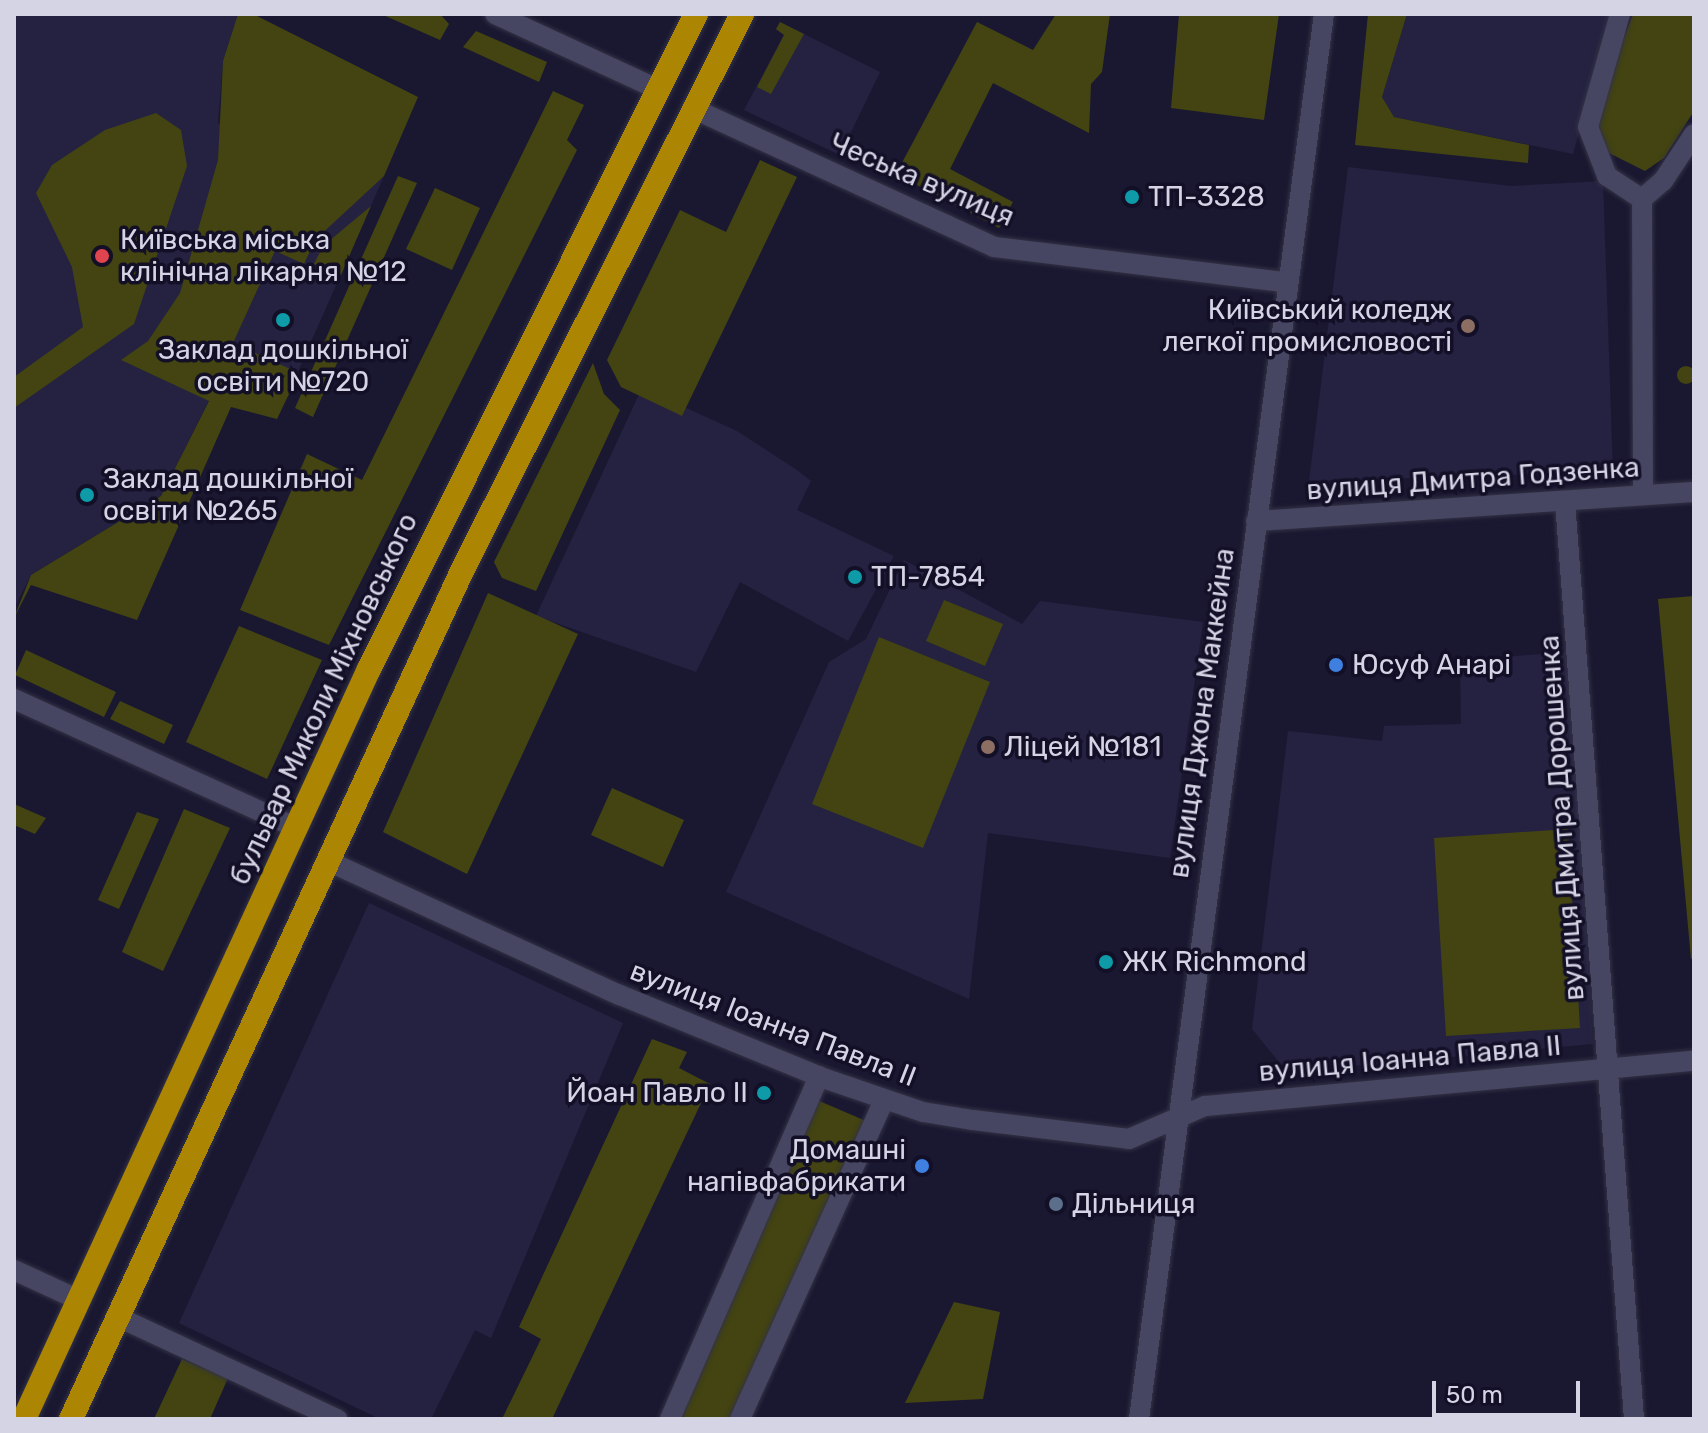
<!DOCTYPE html>
<html>
<head>
<meta charset="utf-8">
<style>
	body { margin:0 }
	#map { position:relative; width:1708px; height:1433px; overflow:hidden; background:#1a1831; font-family:Rubik,sans-serif }
	div>[style] { position:absolute }
	[style*='--x'] { left:calc(var(--x)*1px); top:calc(var(--y)*1px); width:calc(var(--w)*1px); rotate:calc(var(--a)*1deg) }
	.built>* { inset:0; background:#242240 }
	.green>* { inset:0; background:#434411 }
	.round { border-radius:50% }
	.roads { filter:drop-shadow(0 0 2px #333245) drop-shadow(0 0 2px #333245) }
	.minor>* { height:20px; margin:-10px; padding:0 10px; transform-origin:10px; border-radius:10px; background:#464662 }
	.highway>* { height:24px; margin:-12px; padding:0 12px; transform-origin:12px; border-radius:12px; background:#ac8602 }
	.dots>* { width:22px; height:22px; translate:-50% -50%; box-sizing:border-box; border:4px solid #120f27; border-radius:50% }
	span { translate:-50% -50%; white-space:nowrap; text-align:center; line-height:1.15; -webkit-text-stroke:7px #120f27; paint-order:stroke }
	.street-label { font-size:28px; color:#d4d4e5 }
	.poi-label { font-size:28px; color:#d4d4e5 }
	.left { translate:0 -50%; text-align:left }
	.right { translate:-100% -50%; text-align:right }
	.frame { position:absolute; inset:0; border:16px solid #d4d4e5; pointer-events:none }
	.scale { position:absolute; left:1432px; top:1381px; width:148px; height:36px; box-sizing:border-box; border:4px solid #d4d4e5; border-top:0; padding-left:10px; font-size:24px; line-height:28px; white-space:nowrap; color:#d4d4e5; -webkit-text-stroke:6px #120f27; paint-order:stroke }
</style>
</head>
<body>
<div id="map">
	<div class="built">
		<i style="clip-path:polygon(14px 14px,238px 14px,223px 61px,218px 123px,384px 176px,277px 419px,209px 400px,161px 496px,31px 575px,14px 608px)"></i>
		<i style="clip-path:polygon(1407px 14px,1612px 14px,1573px 154px,1394px 117px,1382px 97px)"></i>
		<i style="clip-path:polygon(780px 22px,880px 72px,840px 155px,744px 110px,784px 35px,776px 29px)"></i>
		<i style="clip-path:polygon(1348px 167px,1511px 186px,1603px 181px,1613px 472px,1309px 481px)"></i>
		<i style="clip-path:polygon(642px 388px,737px 431px,797px 470px,811px 481px,797px 510px,894px 556px,848px 641px,740px 582px,696px 672px,536px 616px)"></i>
		<i style="clip-path:polygon(904px 560px,1022px 624px,1040px 601px,1203px 622px,1170px 858px,988px 833px,969px 999px,726px 892px,829px 662px,866px 639px)"></i>
		<i style="clip-path:polygon(1569px 652px,1593px 1044px,1287px 1072px,1252px 1029px,1288px 731px,1382px 741px,1384px 726px,1461px 724px,1460px 660px)"></i>
		<i style="clip-path:polygon(369px 903px,623px 1023px,491px 1338px,475px 1330px,431px 1419px,380px 1419px,179px 1323px)"></i>
	</div>
	<div class="green">
		<i style="clip-path:polygon(238px 14px,253px 14px,418px 97px,384px 176px,315px 240px,304px 264px,275px 251px,233px 343px,299px 373px,277px 419px,231px 407px,137px 620px,31px 585px,14px 618px,31px 575px,161px 496px,209px 401px,121px 360px,148px 341px,180px 293px,218px 160px,223px 61px)"></i>
		<i style="clip-path:polygon(381px 14px,440px 14px,449px 24px,440px 40px)"></i>
		<i style="clip-path:polygon(1056px 14px,1110px 14px,1102px 72px,1091px 84px,1089px 133px,993px 83px,950px 169px,1013px 202px,999px 228px,896px 174px,977px 22px,1033px 50px)"></i>
		<i style="clip-path:polygon(1179px 14px,1279px 14px,1264px 120px,1171px 108px)"></i>
		<i style="clip-path:polygon(1368px 14px,1407px 14px,1382px 97px,1394px 117px,1529px 145px,1528px 163px,1355px 145px)"></i>
		<i style="clip-path:polygon(1633px 14px,1694px 14px,1694px 111px,1664px 158px,1645px 171px,1607px 152px,1594px 116px)"></i>
		<i style="clip-path:polygon(780px 22px,804px 34px,771px 94px,757px 87px,784px 35px,776px 29px)"></i>
		<i style="clip-path:polygon(476px 31px,547px 62px,539px 82px,463px 47px)"></i>
		<i style="clip-path:polygon(553px 91px,584px 105px,567px 140px,577px 150px,329px 645px,240px 610px,307px 454px,362px 480px)"></i>
		<i style="clip-path:polygon(156px 113px,181px 130px,187px 166px,134px 324px,14px 408px,14px 377px,83px 327px,72px 267px,36px 193px,52px 165px,105px 130px)"></i>
		<i style="clip-path:polygon(760px 160px,797px 177px,682px 416px,621px 387px,607px 360px,680px 210px,726px 232px)"></i>
		<i style="clip-path:polygon(398px 176px,417px 183px,313px 417px,295px 408px)"></i>
		<i style="clip-path:polygon(435px 188px,480px 208px,452px 270px,406px 249px)"></i>
		<i style="clip-path:polygon(371px 206px,341px 275px,314px 264px,323px 246px)"></i>
		<i style="clip-path:polygon(593px 363px,604px 394px,620px 410px,536px 591px,502px 578px,494px 562px)"></i>
		<i class="round" style="left:1677px;top:366px;width:18px;height:18px"></i>
		<i style="clip-path:polygon(488px 593px,578px 634px,467px 874px,383px 832px)"></i>
		<i style="clip-path:polygon(1694px 596px,1694px 958px,1691px 959px,1658px 599px)"></i>
		<i style="clip-path:polygon(944px 600px,1003px 624px,985px 666px,926px 641px)"></i>
		<i style="clip-path:polygon(239px 626px,322px 660px,267px 779px,186px 742px)"></i>
		<i style="clip-path:polygon(879px 637px,990px 682px,923px 848px,812px 804px)"></i>
		<i style="clip-path:polygon(26px 650px,116px 692px,104px 717px,15px 675px)"></i>
		<i style="clip-path:polygon(120px 701px,173px 725px,164px 744px,110px 719px)"></i>
		<i style="clip-path:polygon(612px 788px,684px 820px,663px 867px,591px 835px)"></i>
		<i style="clip-path:polygon(14px 804px,46px 818px,35px 834px,14px 825px)"></i>
		<i style="clip-path:polygon(184px 809px,230px 828px,163px 971px,122px 952px)"></i>
		<i style="clip-path:polygon(137px 812px,159px 819px,119px 909px,98px 900px)"></i>
		<i style="clip-path:polygon(1568px 829px,1580px 1028px,1446px 1036px,1434px 838px)"></i>
		<i style="clip-path:polygon(652px 1039px,687px 1052px,679px 1068px,710px 1084px,552px 1419px,502px 1419px,541px 1339px,519px 1327px)"></i>
		<i style="clip-path:polygon(810px 1097px,873px 1124px,740px 1419px,670px 1419px)"></i>
		<i style="clip-path:polygon(954px 1302px,1000px 1312px,983px 1399px,905px 1403px)"></i>
		<i style="clip-path:polygon(182px 1359px,228px 1378px,210px 1419px,154px 1419px)"></i>
	</div>
	<div class="roads">
		<div class="minor">
			<i style="--x:495;--y:14;--w:179;--a:24.8"></i>
			<i style="--x:1620;--y:14;--w:117;--a:105.8"></i>
			<i style="--x:1588;--y:127;--w:53;--a:68.8"></i>
			<i style="--x:1607;--y:176;--w:42;--a:33.3"></i>
			<i style="--x:692;--y:108;--w:332;--a:24.7"></i>
			<i style="--x:994;--y:247;--w:292;--a:6.9"></i>
			<i style="--x:1642;--y:199;--w:296;--a:89.8"></i>
			<i style="--x:1642;--y:199;--w:28;--a:-41"></i>
			<i style="--x:1663;--y:181;--w:56;--a:-56.6"></i>
			<i style="--x:1565;--y:501;--w:921;--a:85.7"></i>
			<i style="--x:1256;--y:521;--w:439;--a:-3.8"></i>
			<i style="--x:14;--y:699;--w:309;--a:24.5"></i>
			<i style="--x:328;--y:861;--w:321;--a:24.7"></i>
			<i style="--x:620;--y:995;--w:222;--a:22.2"></i>
			<i style="--x:826;--y:1079;--w:102;--a:18.8"></i>
			<i style="--x:923;--y:1112;--w:51;--a:9.1"></i>
			<i style="--x:973;--y:1120;--w:157;--a:6.9"></i>
			<i style="--x:1129;--y:1139;--w:83;--a:-23.5"></i>
			<i style="--x:1205;--y:1106;--w:491;--a:-5.3"></i>
			<i style="--x:14;--y:1270;--w:72;--a:24.8"></i>
			<i style="--x:118;--y:1317;--w:242;--a:25"></i>
			<i style="--x:670;--y:1419;--w:374;--a:-66.5"></i>
			<i style="--x:740;--y:1419;--w:350;--a:-65.7"></i>
			<i style="--x:1139;--y:1419;--w:1417;--a:-82.5"></i>
		</div>
		<div class="highway">
			<i style="--x:24;--y:1419;--w:826;--a:-65.3"></i>
			<i style="--x:369;--y:669;--w:732;--a:-63.47"></i>
			<i style="--x:71;--y:1419;--w:932;--a:-65.25"></i>
			<i style="--x:461;--y:573;--w:626;--a:-63.31"></i>
		</div>
	</div>
	<div class="dots">
		<i style="left:1132px;top:197px;background:#0f9aa8"></i>
		<i style="left:102px;top:256px;background:#e0444e"></i>
		<i style="left:283px;top:320px;background:#0f9aa8"></i>
		<i style="left:1468px;top:326px;background:#8d6e63"></i>
		<i style="left:87px;top:495px;background:#0f9aa8"></i>
		<i style="left:855px;top:577px;background:#0f9aa8"></i>
		<i style="left:1336px;top:665px;background:#3f7fe0"></i>
		<i style="left:988px;top:747px;background:#8d6e63"></i>
		<i style="left:1106px;top:962px;background:#0f9aa8"></i>
		<i style="left:764px;top:1093px;background:#0f9aa8"></i>
		<i style="left:922px;top:1166px;background:#3f7fe0"></i>
		<i style="left:1056px;top:1204px;background:#5c6f8a"></i>
	</div>
	<div class="street-label">
		<span style="left:922px;top:180px;rotate:23deg">Чеська вулиця</span>
		<span style="left:1473px;top:479px;rotate:-4deg">вулиця Дмитра Годзенка</span>
		<span style="left:324px;top:699px;rotate:-65deg">бульвар Миколи Міхновського</span>
		<span style="left:1202px;top:713px;rotate:-82deg">вулиця Джона Маккейна</span>
		<span style="left:1562px;top:818px;rotate:-94deg">вулиця Дмитра Дорошенка</span>
		<span style="left:773px;top:1024px;rotate:21deg">вулиця Іоанна Павла II</span>
		<span style="left:1410px;top:1059px;rotate:-5deg">вулиця Іоанна Павла II</span>
	</div>
	<div class="poi-label">
		<span class="left" style="left:1148px;top:197px">ТП-3328</span>
		<span class="left" style="left:120px;top:256px">Київська міська<br>клінічна лікарня №12</span>
		<span class="right" style="left:1452px;top:326px">Київський коледж<br>легкої промисловості</span>
		<span style="left:283px;top:366px">Заклад дошкільної<br>освіти №720</span>
		<span class="left" style="left:103px;top:495px">Заклад дошкільної<br>освіти №265</span>
		<span class="left" style="left:871px;top:577px">ТП-7854</span>
		<span class="left" style="left:1352px;top:665px">Юсуф Анарі</span>
		<span class="left" style="left:1004px;top:747px">Ліцей №181</span>
		<span class="left" style="left:1122px;top:962px">ЖК Richmond</span>
		<span class="right" style="left:748px;top:1093px">Йоан Павло II</span>
		<span class="right" style="left:906px;top:1166px">Домашні<br>напівфабрикати</span>
		<span class="left" style="left:1072px;top:1204px">Дільниця</span>
	</div>
	<div class="frame"></div>
	<div class="scale">50 m</div>
</div>
</body>
</html>
